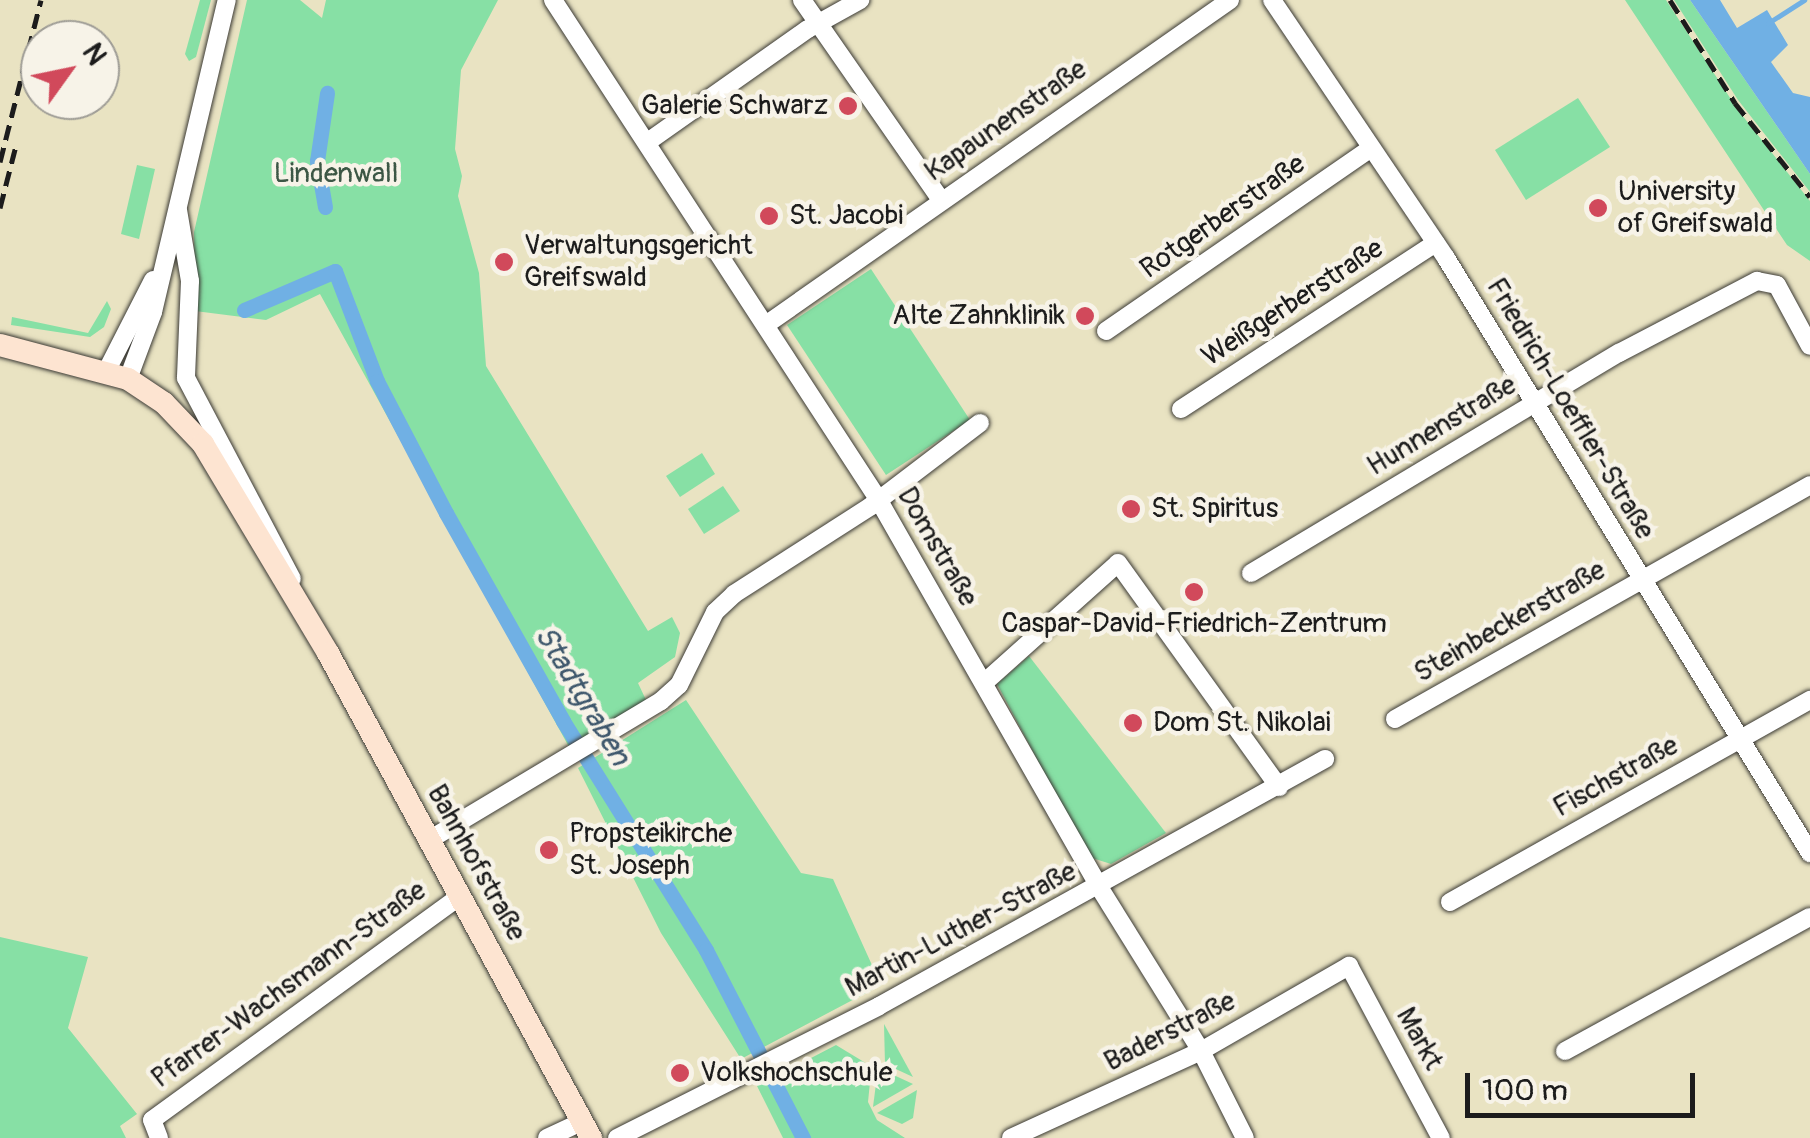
<!DOCTYPE html>
<html>
<head>
<meta charset="utf-8">
<style>
	body { margin:0 }
	#map { position:relative; width:1810px; height:1138px; overflow:hidden; background:#e9e3c2; font-family:Pangolin,sans-serif }
	div>[style] { position:absolute }
	[style*='--x'] { left:calc(var(--x)*1px); top:calc(var(--y)*1px); width:calc(var(--w)*1px); rotate:calc(var(--a)*1deg) }
	.green>* { inset:0; background:#87e0a5 }
	.water>* { inset:0; background:#70b0e4 }
	.stream>* { height:5px; margin:-2.5px; padding:0 2.5px; transform-origin:2.5px; border-radius:2.5px; background:#70b0e4 }
	.canal>* { height:15px; margin:-7.5px; padding:0 7.5px; transform-origin:7.5px; border-radius:7.5px; background:#70b0e4 }
	.roads { filter:drop-shadow(0 0 2px #3b3a35) drop-shadow(0 0 2px #3b3a35) }
	.street>* { height:18px; margin:-9px; padding:0 9px; transform-origin:9px; border-radius:9px; background:#fff }
	.secondary>* { height:22px; margin:-11px; padding:0 11px; transform-origin:11px; border-radius:11px; background:#fde4d1 }
	.rail>* { height:5px; margin-top:-2.5px; transform-origin:0; background:repeating-linear-gradient(90deg,#1c1c1c 0 15px,transparent 0 23px) }
	.dots>* { width:28px; height:28px; translate:-50% -50%; box-sizing:border-box; border:5px solid #f7f3e8; border-radius:50% }
	span { translate:-50% -50%; white-space:nowrap; text-align:center; line-height:1.15; -webkit-text-stroke:9px #f7f3e8; paint-order:stroke }
	.poi-label { font-size:28px; color:#1c1c1c }
	.right { translate:-100% -50%; text-align:right }
	.left { translate:0 -50%; text-align:left }
	.street-label { font-size:28px; color:#1c1c1c }
	.park-label { font-size:28px; color:#3c5745 }
	.water-label { font-size:30px; color:#3e576c; font-style:italic }
	.north { position:absolute; left:20px; top:20px; width:100px; height:100px; box-sizing:border-box; background:#f7f3e8; border:2px solid #9f9d96; border-radius:50%; rotate:57deg; font-size:28px; font-weight:700; line-height:40px; text-align:center; color:#1c1c1c }
	.north::after { content:''; display:block; margin:auto; width:35px; height:45px; background:#d1495b; clip-path:polygon(50% 0,100% 100%,50% 72%,0 100%) }
	.scale { position:absolute; left:1465px; top:1073px; width:230px; height:45px; box-sizing:border-box; border:5px solid #1c1c1c; border-top:0; padding-left:12px; font-size:30px; line-height:35px; white-space:nowrap; color:#1c1c1c; -webkit-text-stroke:8px #f7f3e8; paint-order:stroke }
</style>
</head>
<body>
<div id="map">
	<div class="green">
		<i style="clip-path:polygon(200px 0,211px 0,196px 57px,189px 61px,185px 54px)"></i>
		<i style="clip-path:polygon(247px 0,300px 0,322px 18px,326px 0,498px 0,461px 70px,455px 149px,462px 176px,458px 196px,479px 273px,486px 366px,648px 631px,672px 617px,680px 633px,675px 657px,638px 683px,646px 700px,569px 747px,320px 294px,266px 320px,195px 311px,194px 232px)"></i>
		<i style="clip-path:polygon(1625px 0,1666px 0,1738px 110px,1810px 201px,1810px 261px,1787px 245px)"></i>
		<i style="clip-path:polygon(1674px 0,1690px 0,1810px 174px,1810px 192px,1738px 100px)"></i>
		<i style="clip-path:polygon(1578px 98px,1610px 147px,1526px 200px,1495px 150px)"></i>
		<i style="clip-path:polygon(137px 165px,155px 169px,139px 239px,121px 234px)"></i>
		<i style="clip-path:polygon(871px 269px,970px 420px,886px 475px,787px 325px)"></i>
		<i style="clip-path:polygon(107px 301px,111px 309px,104px 327px,90px 337px,11px 325px,12px 317px,88px 333px)"></i>
		<i style="clip-path:polygon(702px 453px,715px 474px,680px 497px,666px 476px)"></i>
		<i style="clip-path:polygon(723px 486px,740px 511px,704px 534px,688px 509px)"></i>
		<i style="clip-path:polygon(1029px 656px,1166px 833px,1111px 864px,1089px 857px,997px 684px)"></i>
		<i style="clip-path:polygon(686px 700px,801px 873px,833px 879px,881px 985px,741px 1059px,661px 933px,578px 768px)"></i>
		<i style="clip-path:polygon(0 937px,88px 957px,68px 1028px,137px 1114px,120px 1126px,126px 1138px,0 1138px)"></i>
		<i style="clip-path:polygon(884px 1024px,913px 1077px,885px 1064px)"></i>
		<i style="clip-path:polygon(836px 1045px,864px 1062px,871px 1072px,868px 1102px,877px 1120px,905px 1138px,783px 1138px,757px 1086px)"></i>
		<i style="clip-path:polygon(885px 1071px,913px 1084px,873px 1107px,877px 1076px)"></i>
		<i style="clip-path:polygon(917px 1090px,913px 1118px,902px 1124px,877px 1113px)"></i>
	</div>
	<div class="water">
		<i style="clip-path:polygon(1690px 0,1720px 0,1737px 28px,1767px 10px,1788px 45px,1771px 62px,1793px 93px,1810px 97px,1810px 174px)"></i>
	</div>
	<div class="stream">
		<i style="--x:1768;--y:23;--w:43;--a:-32.6"></i>
	</div>
	<div class="canal">
		<i style="--x:325;--y:207;--w:47;--a:-99.9"></i>
		<i style="--x:317;--y:161;--w:69;--a:-81.6"></i>
		<i style="--x:244;--y:310;--w:99;--a:-23.2"></i>
		<i style="--x:335;--y:271;--w:118;--a:69.1"></i>
		<i style="--x:377;--y:381;--w:149;--a:62.4"></i>
		<i style="--x:446;--y:513;--w:239;--a:60.6"></i>
		<i style="--x:563;--y:721;--w:270;--a:58"></i>
		<i style="--x:706;--y:950;--w:212;--a:62.7"></i>
	</div>
	<div class="roads">
		<div class="street">
			<i style="--x:553;--y:0;--w:596;--a:56.92"></i>
			<i style="--x:878;--y:499;--w:447;--a:60.3"></i>
			<i style="--x:1099;--y:887;--w:193;--a:58.1"></i>
			<i style="--x:1201;--y:1051;--w:97;--a:63.2"></i>
			<i style="--x:802;--y:0;--w:244;--a:55.2"></i>
			<i style="--x:1272;--y:0;--w:311;--a:56"></i>
			<i style="--x:1446;--y:258;--w:698;--a:58.54"></i>
			<i style="--x:649;--y:141;--w:194;--a:-35.2"></i>
			<i style="--x:808;--y:29;--w:60;--a:-29.1"></i>
			<i style="--x:178;--y:210;--w:72;--a:80.4"></i>
			<i style="--x:190;--y:281;--w:97;--a:92.4"></i>
			<i style="--x:186;--y:378;--w:227;--a:62.2"></i>
			<i style="--x:767;--y:324;--w:565;--a:-34.98"></i>
			<i style="--x:1106;--y:331;--w:322;--a:-34.6"></i>
			<i style="--x:107;--y:370;--w:101;--a:-62.9"></i>
			<i style="--x:128;--y:379;--w:72;--a:-69.5"></i>
			<i style="--x:153;--y:312;--w:321;--a:-76.7"></i>
			<i style="--x:1181;--y:409;--w:304;--a:-33.1"></i>
			<i style="--x:1251;--y:573;--w:429;--a:-30.9"></i>
			<i style="--x:1619;--y:353;--w:156;--a:-27.6"></i>
			<i style="--x:1757;--y:281;--w:20;--a:11"></i>
			<i style="--x:1777;--y:285;--w:69;--a:61.6"></i>
			<i style="--x:985;--y:682;--w:178;--a:-41.8"></i>
			<i style="--x:1118;--y:563;--w:276;--a:54.3"></i>
			<i style="--x:1395;--y:719;--w:476;--a:-29.4"></i>
			<i style="--x:429;--y:840;--w:270;--a:-30.9"></i>
			<i style="--x:661;--y:701;--w:24;--a:-42"></i>
			<i style="--x:679;--y:685;--w:81;--a:-63.7"></i>
			<i style="--x:715;--y:612;--w:26;--a:-43"></i>
			<i style="--x:734;--y:594;--w:163;--a:-32.7"></i>
			<i style="--x:871;--y:506;--w:137;--a:-37.3"></i>
			<i style="--x:1450;--y:902;--w:413;--a:-29.3"></i>
			<i style="--x:1565;--y:1051;--w:279;--a:-28.7"></i>
			<i style="--x:159;--y:1138;--w:19;--a:-111"></i>
			<i style="--x:152;--y:1120;--w:381;--a:-36"></i>
			<i style="--x:547;--y:1138;--w:38;--a:-25"></i>
			<i style="--x:617;--y:1138;--w:293;--a:-26.7"></i>
			<i style="--x:879;--y:1006;--w:510;--a:-28.98"></i>
			<i style="--x:1011;--y:1138;--w:209;--a:-24.6"></i>
			<i style="--x:1201;--y:1051;--w:171;--a:-29.9"></i>
			<i style="--x:1349;--y:966;--w:195;--a:61.9"></i>
		</div>
		<div class="secondary">
			<i style="--x:0;--y:345;--w:132;--a:14.9"></i>
			<i style="--x:128;--y:379;--w:43;--a:33.7"></i>
			<i style="--x:164;--y:403;--w:57;--a:46.4"></i>
			<i style="--x:203;--y:444;--w:244;--a:59.1"></i>
			<i style="--x:328;--y:653;--w:552;--a:61.53"></i>
		</div>
	</div>
	<div class="rail">
		<i style="--x:1670;--y:0;--w:122;--a:57.7"></i>
		<i style="--x:1735;--y:103;--w:120;--a:51.4"></i>
		<i style="--x:0;--y:162;--w:167;--a:-75.8"></i>
		<i style="--x:0;--y:208;--w:65;--a:-75.7"></i>
	</div>
	<div class="dots">
		<i style="left:848px;top:106px;background:#d1495b"></i>
		<i style="left:1598px;top:208px;background:#d1495b"></i>
		<i style="left:769px;top:216px;background:#d1495b"></i>
		<i style="left:504px;top:262px;background:#d1495b"></i>
		<i style="left:1085px;top:316px;background:#d1495b"></i>
		<i style="left:1131px;top:509px;background:#d1495b"></i>
		<i style="left:1194px;top:592px;background:#d1495b"></i>
		<i style="left:1133px;top:723px;background:#d1495b"></i>
		<i style="left:549px;top:850px;background:#d1495b"></i>
		<i style="left:680px;top:1073px;background:#d1495b"></i>
	</div>
	<div class="poi-label">
		<span class="right" style="left:828px;top:106px">Galerie Schwarz</span>
		<span class="left" style="left:1618px;top:208px">University<br>of Greifswald</span>
		<span class="left" style="left:789px;top:216px">St. Jacobi</span>
		<span class="left" style="left:524px;top:262px">Verwaltungsgericht<br>Greifswald</span>
		<span class="right" style="left:1065px;top:316px">Alte Zahnklinik</span>
		<span class="left" style="left:1151px;top:509px">St. Spiritus</span>
		<span style="left:1194px;top:624px">Caspar-David-Friedrich-Zentrum</span>
		<span class="left" style="left:1153px;top:723px">Dom St. Nikolai</span>
		<span class="left" style="left:569px;top:850px">Propsteikirche<br>St. Joseph</span>
		<span class="left" style="left:700px;top:1073px">Volkshochschule</span>
	</div>
	<div class="street-label">
		<span style="left:1006px;top:121px;rotate:-35deg">Kapaunenstraße</span>
		<span style="left:1223px;top:217px;rotate:-35deg">Rotgerberstraße</span>
		<span style="left:1293px;top:303px;rotate:-33deg">Weißgerberstraße</span>
		<span style="left:1570px;top:409px;rotate:59deg">Friedrich-Loeffler-Straße</span>
		<span style="left:1442px;top:426px;rotate:-31deg">Hunnenstraße</span>
		<span style="left:937px;top:547px;rotate:60deg">Domstraße</span>
		<span style="left:1510px;top:622px;rotate:-30deg">Steinbeckerstraße</span>
		<span style="left:1616px;top:777px;rotate:-29deg">Fischstraße</span>
		<span style="left:476px;top:863px;rotate:61deg">Bahnhofstraße</span>
		<span style="left:961px;top:930px;rotate:-28deg">Martin-Luther-Straße</span>
		<span style="left:289px;top:985px;rotate:-36deg">Pfarrer-Wachsmann-Straße</span>
		<span style="left:1170px;top:1032px;rotate:-27deg">Baderstraße</span>
		<span style="left:1419px;top:1039px;rotate:61deg">Markt</span>
	</div>
	<div class="park-label">
		<span style="left:336px;top:174px">Lindenwall</span>
	</div>
	<div class="water-label">
		<span style="left:582px;top:696px;rotate:59deg">Stadtgraben</span>
	</div>
	<div class="north">N</div>
	<div class="scale">100 m</div>
</div>
</body>
</html>
